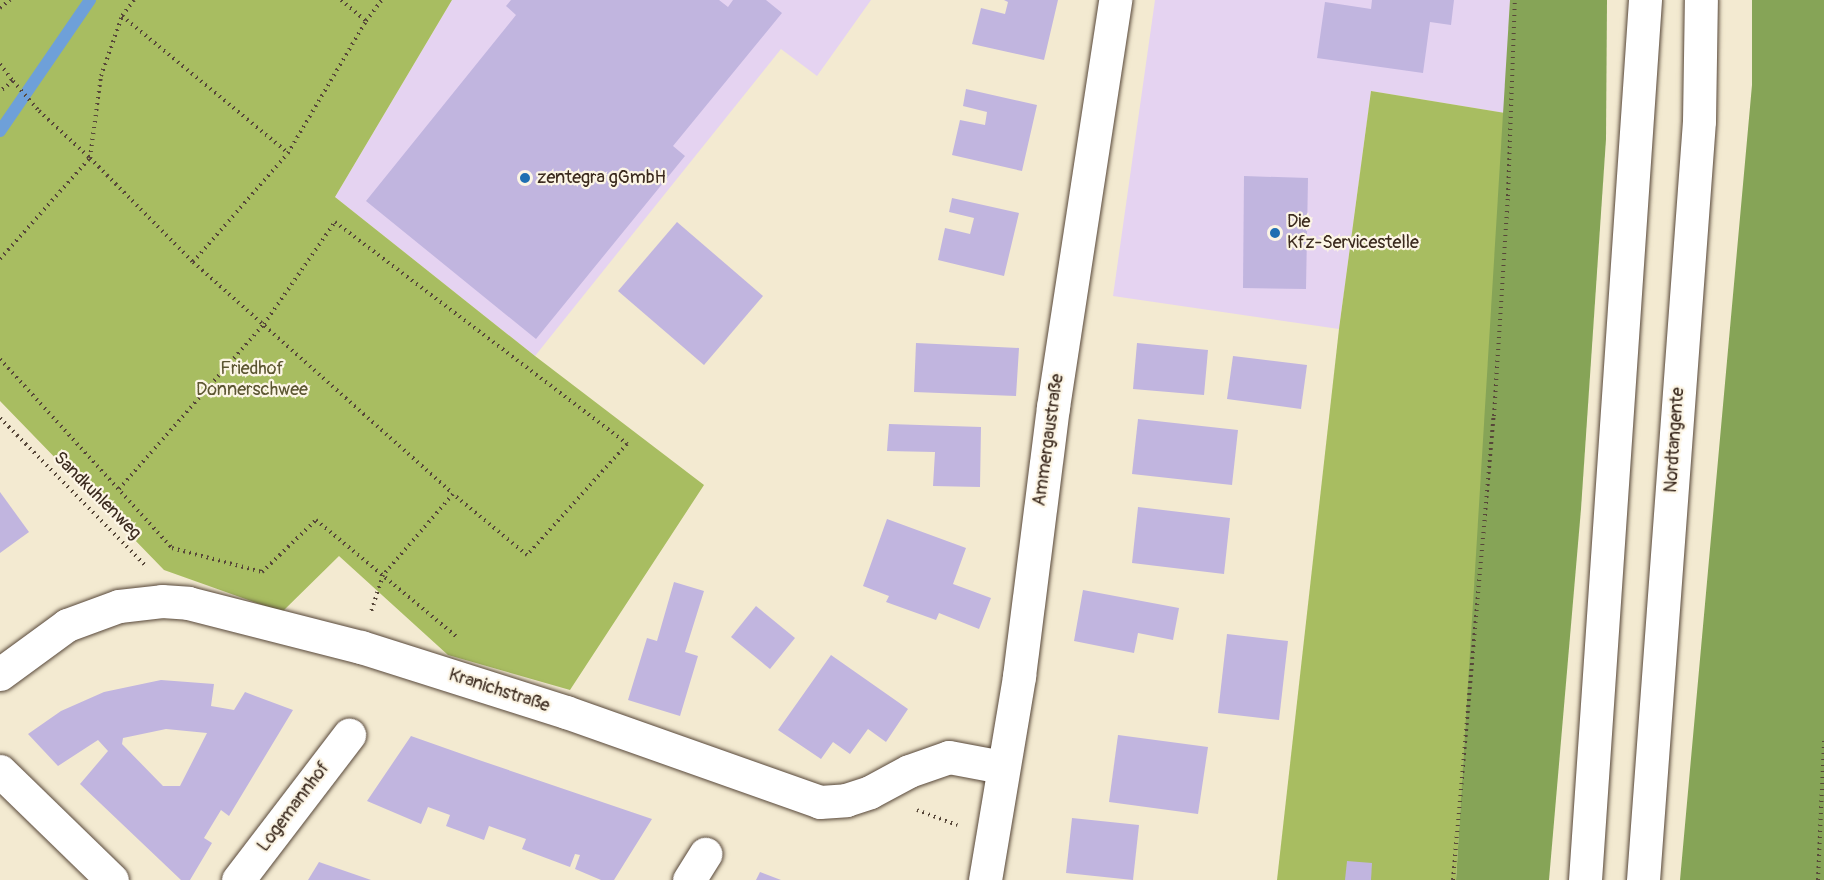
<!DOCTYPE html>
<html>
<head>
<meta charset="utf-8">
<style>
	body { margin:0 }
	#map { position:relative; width:1824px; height:880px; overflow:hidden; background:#f3ead1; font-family:Pangolin,sans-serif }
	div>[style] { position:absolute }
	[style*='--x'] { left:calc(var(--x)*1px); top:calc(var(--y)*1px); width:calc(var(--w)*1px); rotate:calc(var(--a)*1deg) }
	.built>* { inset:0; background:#e5d3f1 }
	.green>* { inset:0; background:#a8bd61 }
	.forest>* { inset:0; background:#86a457 }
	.stream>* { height:12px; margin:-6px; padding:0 6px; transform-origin:6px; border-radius:6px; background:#6ea0d9 }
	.building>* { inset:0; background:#c1b5df }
	.path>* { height:4px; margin-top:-2px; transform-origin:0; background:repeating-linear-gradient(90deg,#574739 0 1.5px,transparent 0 6px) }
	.roads { filter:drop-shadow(0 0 2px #574739) drop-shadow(0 0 2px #574739) }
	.minor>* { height:33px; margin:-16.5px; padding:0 16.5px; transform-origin:16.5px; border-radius:16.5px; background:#fff }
	.highway>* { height:33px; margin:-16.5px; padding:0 16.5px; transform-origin:16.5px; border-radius:16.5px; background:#fff }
	.dots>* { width:16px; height:16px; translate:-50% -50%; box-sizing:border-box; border:3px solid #fcf5e5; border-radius:50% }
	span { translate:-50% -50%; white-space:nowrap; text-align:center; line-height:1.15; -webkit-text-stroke:4.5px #fcf5e5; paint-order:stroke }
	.poi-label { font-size:18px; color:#3b2a1e }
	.left { translate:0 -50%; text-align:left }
	.park-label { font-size:18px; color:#5c5632 }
	.street-label { font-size:18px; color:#3b2a1e }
</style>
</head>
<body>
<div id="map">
	<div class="built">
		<i style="clip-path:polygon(452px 0,871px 0,817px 76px,781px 49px,535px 356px,335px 197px)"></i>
		<i style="clip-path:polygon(1155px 0,1510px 0,1505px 113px,1371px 91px,1339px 329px,1113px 296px)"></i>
	</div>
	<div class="green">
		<i style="clip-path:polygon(0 0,452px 0,335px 197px,535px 356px,704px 485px,570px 690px,448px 655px,339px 556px,282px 612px,164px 570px,0 401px)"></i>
		<i style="clip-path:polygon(1371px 91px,1505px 113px,1456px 880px,1277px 880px,1339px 329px)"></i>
	</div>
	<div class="forest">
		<i style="clip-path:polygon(1510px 0,1607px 0,1606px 139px,1581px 509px,1549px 880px,1456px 880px)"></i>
		<i style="clip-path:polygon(1752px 0,1824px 0,1824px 880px,1680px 880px,1752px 85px)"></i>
	</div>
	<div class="stream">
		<i style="--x:0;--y:131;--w:159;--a:-55.5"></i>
	</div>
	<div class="building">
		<i style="clip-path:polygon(511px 0,719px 0,728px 7px,733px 0,766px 0,782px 13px,673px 146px,685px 156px,536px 339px,366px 201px,516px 15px,506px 6px)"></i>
		<i style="clip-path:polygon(1004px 0,1058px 0,1044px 60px,972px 44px,981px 8px,1005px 14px,1008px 2px)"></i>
		<i style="clip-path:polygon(1372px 0,1454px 0,1451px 25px,1430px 22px,1423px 73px,1317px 58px,1325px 2px,1371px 9px)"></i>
		<i style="clip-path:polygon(966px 89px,1037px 105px,1022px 171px,952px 155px,960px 120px,985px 125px,987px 112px,963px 106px)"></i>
		<i style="clip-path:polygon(1244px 176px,1308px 178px,1306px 289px,1243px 288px)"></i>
		<i style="clip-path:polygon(952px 198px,1019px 213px,1004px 276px,938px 260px,945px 228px,970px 234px,974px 218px,949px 212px)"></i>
		<i style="clip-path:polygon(677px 222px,763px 296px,704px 365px,618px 291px)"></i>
		<i style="clip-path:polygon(916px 343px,1019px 348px,1016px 396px,914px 392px)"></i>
		<i style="clip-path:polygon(1137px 343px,1208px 350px,1204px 395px,1133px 389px)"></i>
		<i style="clip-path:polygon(1233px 356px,1307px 365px,1301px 409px,1227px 399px)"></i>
		<i style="clip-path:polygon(1138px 419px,1238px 430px,1232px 485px,1132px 474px)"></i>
		<i style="clip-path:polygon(889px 424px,981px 427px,980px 487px,933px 486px,935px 452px,887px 451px)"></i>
		<i style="clip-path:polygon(0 492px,29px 532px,0 553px)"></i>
		<i style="clip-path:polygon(1138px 507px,1230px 518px,1224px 574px,1132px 563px)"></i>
		<i style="clip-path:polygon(887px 519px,966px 548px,953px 584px,991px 598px,979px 629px,939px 613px,936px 620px,886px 602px,889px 596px,863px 586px)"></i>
		<i style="clip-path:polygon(674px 582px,704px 591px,685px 652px,698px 656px,680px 716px,628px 700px,647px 638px,657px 641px)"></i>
		<i style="clip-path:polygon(1083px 590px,1179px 608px,1173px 640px,1138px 633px,1134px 653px,1074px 641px)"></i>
		<i style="clip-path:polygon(756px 606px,795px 638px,770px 669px,731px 637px)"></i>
		<i style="clip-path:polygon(1227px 634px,1288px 641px,1279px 720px,1218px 713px)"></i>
		<i style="clip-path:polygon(831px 655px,908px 709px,886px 742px,868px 729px,850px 754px,833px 742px,821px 759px,778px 730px)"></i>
		<i style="clip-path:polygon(evenodd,161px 680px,214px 684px,211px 706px,234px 710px,245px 692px,293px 710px,229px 816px,221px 810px,204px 838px,212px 843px,190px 880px,181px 880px,80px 784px,108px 751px,98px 740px,58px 766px,28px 734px,61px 711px,104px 692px,161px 680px,166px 729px,207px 733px,180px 786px,163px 786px,122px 744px,123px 738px,166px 729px)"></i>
		<i style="clip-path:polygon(1118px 735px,1208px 747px,1198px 814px,1109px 802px)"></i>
		<i style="clip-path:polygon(411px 736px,479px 760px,652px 819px,614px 880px,601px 880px,575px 869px,580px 855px,575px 854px,570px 867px,522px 849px,526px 839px,489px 826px,484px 840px,446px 826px,450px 815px,428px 807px,421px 824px,367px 801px)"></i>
		<i style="clip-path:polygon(1072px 818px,1139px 825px,1133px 880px,1066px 873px)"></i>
		<i style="clip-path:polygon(1347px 861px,1372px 863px,1371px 880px,1345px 880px)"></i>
		<i style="clip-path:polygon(319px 862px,371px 880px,308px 880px)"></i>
		<i style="clip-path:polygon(760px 872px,781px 880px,756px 880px)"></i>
	</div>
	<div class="path">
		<i style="--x:134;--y:0;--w:20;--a:127"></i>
		<i style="--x:122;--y:16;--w:215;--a:39.5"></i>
		<i style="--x:288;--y:153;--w:153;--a:-59.4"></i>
		<i style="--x:341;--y:0;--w:33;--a:40"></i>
		<i style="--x:366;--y:21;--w:26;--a:-53"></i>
		<i style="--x:0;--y:8;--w:13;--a:-39"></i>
		<i style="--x:0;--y:64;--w:21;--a:53"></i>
		<i style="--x:13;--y:81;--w:16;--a:142"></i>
		<i style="--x:13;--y:81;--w:40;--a:49"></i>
		<i style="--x:39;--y:111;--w:69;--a:42.7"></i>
		<i style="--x:90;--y:158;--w:83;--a:-82.4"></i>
		<i style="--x:101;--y:76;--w:64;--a:-70.7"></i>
		<i style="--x:0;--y:259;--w:135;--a:-48.3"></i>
		<i style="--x:90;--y:158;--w:146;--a:45.3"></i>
		<i style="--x:193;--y:262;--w:348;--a:41.7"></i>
		<i style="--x:453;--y:494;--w:107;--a:130.8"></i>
		<i style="--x:383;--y:575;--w:40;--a:108"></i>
		<i style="--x:193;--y:262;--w:145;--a:-48.9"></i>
		<i style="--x:0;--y:359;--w:256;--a:47.7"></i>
		<i style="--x:172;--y:548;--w:93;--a:14.9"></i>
		<i style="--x:262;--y:572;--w:75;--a:-43.9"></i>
		<i style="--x:316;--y:520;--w:183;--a:39.7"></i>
		<i style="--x:0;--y:418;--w:209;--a:45.4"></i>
		<i style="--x:119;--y:489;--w:220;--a:-48.7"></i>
		<i style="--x:264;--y:324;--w:124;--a:-55.2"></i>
		<i style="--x:335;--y:222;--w:367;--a:37.2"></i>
		<i style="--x:627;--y:444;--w:149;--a:132"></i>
		<i style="--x:527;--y:555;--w:96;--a:-140.5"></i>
		<i style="--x:917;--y:810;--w:43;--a:20.6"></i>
		<i style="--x:1453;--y:880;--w:466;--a:-85"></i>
		<i style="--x:1494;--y:416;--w:220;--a:-86.4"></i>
		<i style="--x:1508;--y:196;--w:196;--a:-88"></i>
		<i style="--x:1818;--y:880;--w:140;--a:-87.5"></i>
	</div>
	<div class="roads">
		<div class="minor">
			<i style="--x:0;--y:674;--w:83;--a:-36.2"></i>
			<i style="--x:67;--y:625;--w:55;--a:-20.1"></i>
			<i style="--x:119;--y:606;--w:43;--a:-6.6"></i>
			<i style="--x:162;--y:601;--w:26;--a:4"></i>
			<i style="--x:188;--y:603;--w:179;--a:14.3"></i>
			<i style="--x:361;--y:647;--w:215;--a:17.6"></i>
			<i style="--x:566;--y:712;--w:269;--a:19.5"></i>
			<i style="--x:820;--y:802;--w:26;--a:-4"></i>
			<i style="--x:846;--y:800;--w:25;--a:-18"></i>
			<i style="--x:870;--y:792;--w:44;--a:-28.3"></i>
			<i style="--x:909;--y:771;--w:42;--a:-19.3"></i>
			<i style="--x:949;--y:757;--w:54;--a:10.7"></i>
			<i style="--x:0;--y:771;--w:156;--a:44.2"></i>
			<i style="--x:238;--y:880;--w:183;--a:-52.6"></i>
			<i style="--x:689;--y:880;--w:31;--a:-58"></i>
			<i style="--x:985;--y:880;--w:207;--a:-80.5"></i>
			<i style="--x:1019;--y:676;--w:271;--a:-82.8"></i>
			<i style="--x:1053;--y:407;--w:412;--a:-81.3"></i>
		</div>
		<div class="highway">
			<i style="--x:1585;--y:880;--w:882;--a:-86.1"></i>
			<i style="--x:1643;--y:880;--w:761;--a:-85.78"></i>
			<i style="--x:1699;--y:121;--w:121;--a:-89.1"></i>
		</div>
	</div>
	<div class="dots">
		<i style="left:525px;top:178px;background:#1f6fb2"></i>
		<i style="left:1275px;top:233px;background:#1f6fb2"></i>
	</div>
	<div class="poi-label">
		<span class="left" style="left:537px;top:178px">zentegra gGmbH</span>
		<span class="left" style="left:1287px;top:233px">Die<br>Kfz-Servicestelle</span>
	</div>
	<div class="park-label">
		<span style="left:252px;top:380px">Friedhof<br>Donnerschwee</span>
	</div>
	<div class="street-label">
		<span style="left:1049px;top:440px;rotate:-82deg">Ammergaustraße</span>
		<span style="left:1675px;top:440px;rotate:-86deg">Nordtangente</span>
		<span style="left:97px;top:496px;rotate:45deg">Sandkuhlenweg</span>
		<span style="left:499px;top:691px;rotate:18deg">Kranichstraße</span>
		<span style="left:294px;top:807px;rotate:-53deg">Logemannhof</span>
	</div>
</div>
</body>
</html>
